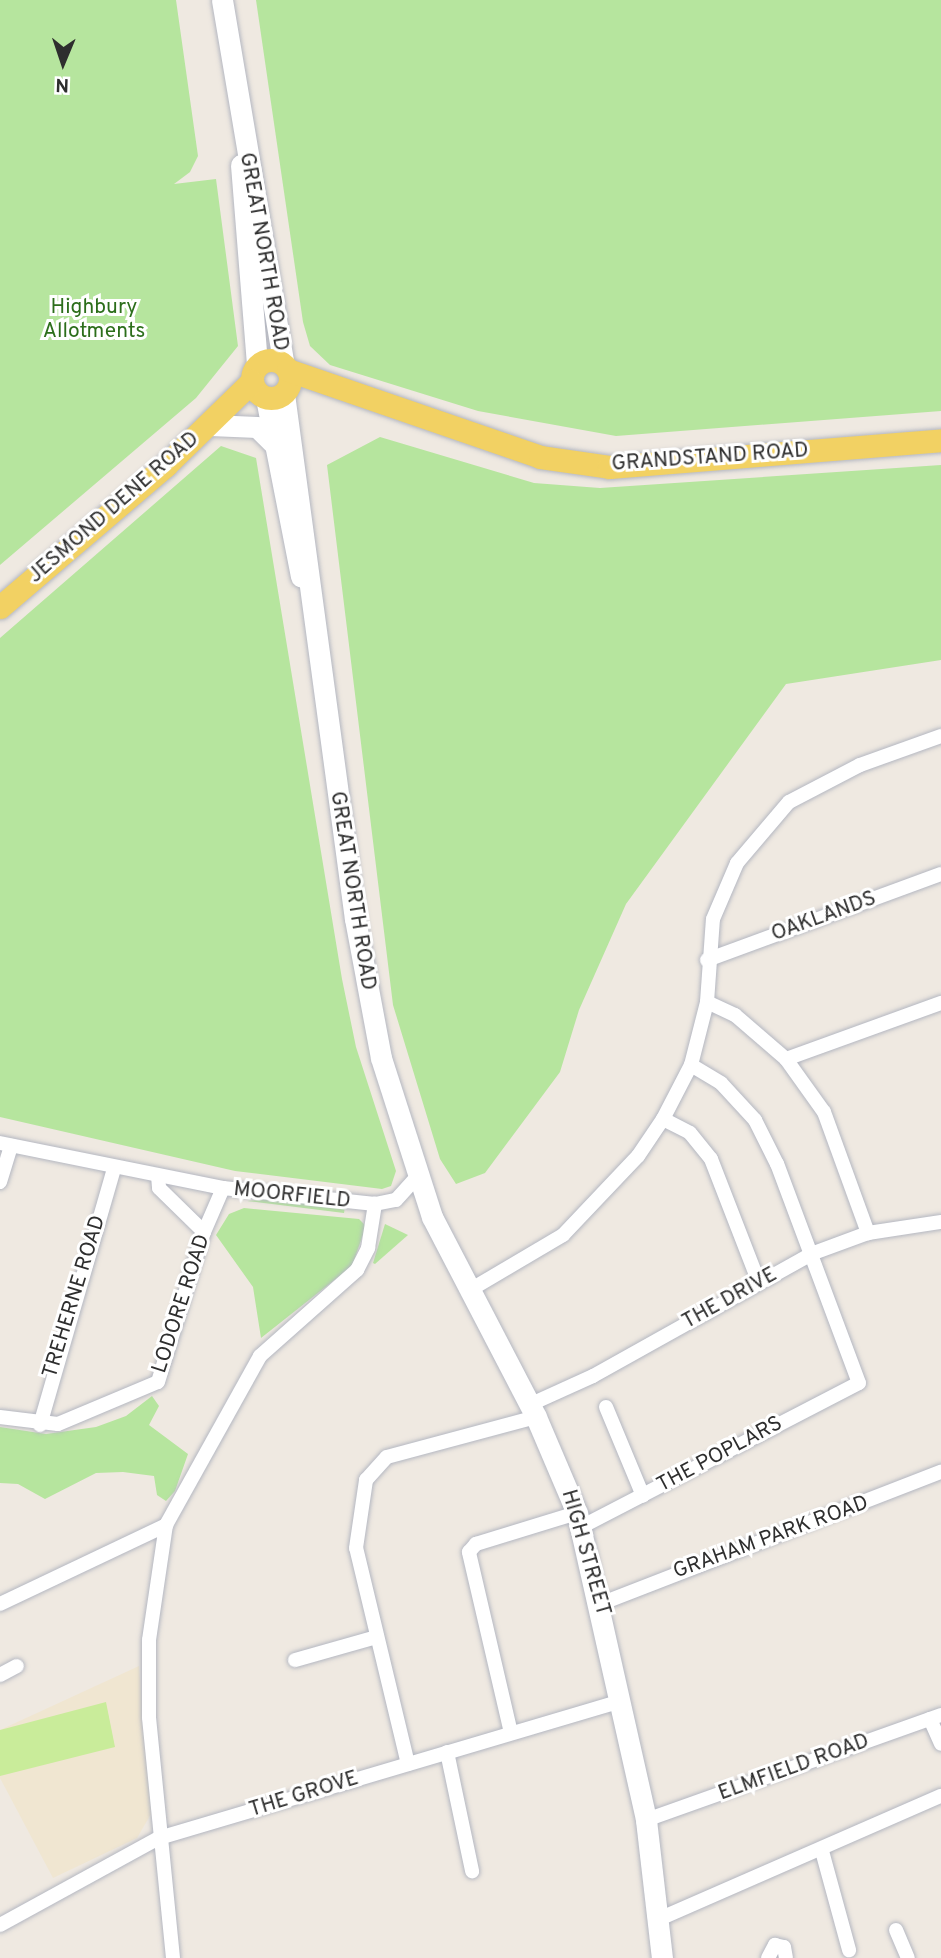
<!DOCTYPE html>
<html>
<head>
<meta charset="utf-8">
<style>
	body { margin:0 }
	#map { position:relative; width:941px; height:1958px; overflow:hidden; background:#efe9e1; font-family:Overpass,sans-serif }
	div>[style] { position:absolute }
	[style*='--x'] { left:calc(var(--x)*1px); top:calc(var(--y)*1px); width:calc(var(--w)*1px); rotate:calc(var(--a)*1deg) }
	.education>* { inset:0; background:#f0e6d1 }
	.green>* { inset:0; background:#b6e59e }
	.pitch>* { inset:0; background:#c9ec9a }
	.roads { filter:drop-shadow(0 0 2px #b4b7c1) drop-shadow(0 0 2px #b4b7c1) }
	.street>* { height:14px; margin:-7px; padding:0 7px; transform-origin:7px; border-radius:7px; background:#fff }
	.secondary>* { height:21px; margin:-10.5px; padding:0 10.5px; transform-origin:10.5px; border-radius:10.5px; background:#fff }
	.primary>* { height:23px; margin:-11.5px; padding:0 11.5px; transform-origin:11.5px; border-radius:11.5px; background:#f2d163 }
	.primary>.ring { margin:-11.5px; padding:0; box-sizing:content-box; background:none; border:23px solid #f2d163; border-radius:50% }
	span { translate:-50% -50%; white-space:nowrap; text-align:center; line-height:1.15; -webkit-text-stroke:6px #fff; paint-order:stroke }
	.street-label { font-size:21px; color:#2e2e2e }
	.park-label { font-size:21px; color:#2c6e1b }
	.north { position:absolute; left:28px; top:28px; width:70px; height:70px; -webkit-text-stroke:5px #fff; paint-order:stroke; rotate:182deg; font-size:19px; font-weight:700; line-height:28px; text-align:center; color:#2e2e2e }
	.north::after { content:''; display:block; margin:auto; width:24px; height:32px; background:#2e2e2e; clip-path:polygon(50% 0,100% 100%,50% 72%,0 100%) }
</style>
</head>
<body>
<div id="map">
	<div class="education">
		<i style="clip-path:polygon(139px 1666px,151px 1814px,137px 1838px,53px 1878px,0 1778px,0 1730px)"></i>
	</div>
	<div class="green">
		<i style="clip-path:polygon(0 0,176px 0,198px 156px,190px 172px,174px 184px,216px 179px,238px 346px,196px 398px,0 565px)"></i>
		<i style="clip-path:polygon(256px 0,941px 0,941px 411px,616px 436px,478px 411px,330px 365px,310px 346px,303px 322px)"></i>
		<i style="clip-path:polygon(380px 437px,534px 483px,600px 488px,941px 465px,941px 660px,786px 684px,626px 904px,579px 1010px,560px 1072px,485px 1173px,456px 1184px,440px 1159px,393px 1005px,327px 465px)"></i>
		<i style="clip-path:polygon(221px 446px,256px 458px,342px 979px,356px 1047px,396px 1171px,391px 1186px,382px 1189px,235px 1171px,0 1117px,0 638px)"></i>
		<i style="clip-path:polygon(270px 1199px,345px 1207px,344px 1213px,247px 1201px)"></i>
		<i style="clip-path:polygon(244px 1208px,359px 1219px,366px 1226px,352px 1266px,261px 1338px,253px 1287px,216px 1235px,229px 1214px)"></i>
		<i style="clip-path:polygon(385px 1224px,408px 1235px,375px 1264px,373px 1263px)"></i>
		<i style="clip-path:polygon(152px 1396px,159px 1406px,149px 1425px,188px 1454px,175px 1491px,166px 1501px,157px 1495px,154px 1476px,123px 1472px,96px 1473px,45px 1499px,18px 1484px,0 1483px,0 1427px,46px 1434px,96px 1427px,126px 1416px)"></i>
	</div>
	<div class="pitch">
		<i style="clip-path:polygon(106px 1702px,115px 1747px,0 1776px,0 1730px)"></i>
	</div>
	<div class="roads">
		<div class="street">
			<i style="--x:707;--y:960;--w:249;--a:-20.2"></i>
			<i style="--x:707;--y:1002;--w:31;--a:25"></i>
			<i style="--x:735;--y:1015;--w:67;--a:40.8"></i>
			<i style="--x:786;--y:1059;--w:65;--a:54.4"></i>
			<i style="--x:824;--y:1112;--w:129;--a:70"></i>
			<i style="--x:786;--y:1059;--w:165;--a:-19.9"></i>
			<i style="--x:663;--y:1119;--w:30;--a:27"></i>
			<i style="--x:690;--y:1133;--w:33;--a:51"></i>
			<i style="--x:711;--y:1159;--w:133;--a:68.8"></i>
			<i style="--x:0;--y:1143;--w:227;--a:11.4"></i>
			<i style="--x:223;--y:1188;--w:153;--a:6"></i>
			<i style="--x:375;--y:1204;--w:21;--a:-11"></i>
			<i style="--x:396;--y:1200;--w:31;--a:-48"></i>
			<i style="--x:158;--y:1176;--w:12;--a:85"></i>
			<i style="--x:159;--y:1188;--w:63;--a:44.4"></i>
			<i style="--x:0;--y:1182;--w:38;--a:-73"></i>
			<i style="--x:470;--y:1290;--w:108;--a:-30.6"></i>
			<i style="--x:563;--y:1235;--w:109;--a:-46.5"></i>
			<i style="--x:638;--y:1156;--w:45;--a:-56"></i>
			<i style="--x:663;--y:1119;--w:61;--a:-62.6"></i>
			<i style="--x:691;--y:1065;--w:65;--a:-75.7"></i>
			<i style="--x:707;--y:1002;--w:83;--a:-85.9"></i>
			<i style="--x:713;--y:919;--w:61;--a:-66.8"></i>
			<i style="--x:737;--y:863;--w:80;--a:-49.6"></i>
			<i style="--x:789;--y:802;--w:80;--a:-27.5"></i>
			<i style="--x:860;--y:765;--w:86;--a:-19.7"></i>
			<i style="--x:529;--y:1405;--w:70;--a:-24.4"></i>
			<i style="--x:593;--y:1376;--w:250;--a:-29.2"></i>
			<i style="--x:811;--y:1254;--w:61;--a:-20.2"></i>
			<i style="--x:868;--y:1233;--w:74;--a:-8.6"></i>
			<i style="--x:606;--y:1407;--w:96;--a:67.4"></i>
			<i style="--x:0;--y:1417;--w:58;--a:6.9"></i>
			<i style="--x:58;--y:1424;--w:108;--a:-22.8"></i>
			<i style="--x:158;--y:1382;--w:157;--a:-73"></i>
			<i style="--x:204;--y:1232;--w:48;--a:-66.6"></i>
			<i style="--x:40;--y:1425;--w:266;--a:-73.9"></i>
			<i style="--x:581;--y:1527;--w:313;--a:-27.4"></i>
			<i style="--x:859;--y:1383;--w:234;--a:-110.5"></i>
			<i style="--x:777;--y:1164;--w:49;--a:-116.6"></i>
			<i style="--x:755;--y:1120;--w:50;--a:-132.6"></i>
			<i style="--x:721;--y:1083;--w:35;--a:-149"></i>
			<i style="--x:0;--y:1604;--w:184;--a:-25.4"></i>
			<i style="--x:600;--y:1604;--w:366;--a:-21.2"></i>
			<i style="--x:295;--y:1660;--w:85;--a:-15.7"></i>
			<i style="--x:0;--y:1675;--w:19;--a:-28"></i>
			<i style="--x:930;--y:1719;--w:27;--a:66"></i>
			<i style="--x:511;--y:1733;--w:186;--a:-103.1"></i>
			<i style="--x:469;--y:1552;--w:11;--a:-49"></i>
			<i style="--x:476;--y:1544;--w:106;--a:-17.1"></i>
			<i style="--x:447;--y:1752;--w:122;--a:78.1"></i>
			<i style="--x:408;--y:1764;--w:222;--a:-103.5"></i>
			<i style="--x:356;--y:1548;--w:69;--a:-81.6"></i>
			<i style="--x:366;--y:1480;--w:31;--a:-48"></i>
			<i style="--x:387;--y:1457;--w:154;--a:-15"></i>
			<i style="--x:646;--y:1820;--w:313;--a:-19.6"></i>
			<i style="--x:822;--y:1851;--w:103;--a:74.7"></i>
			<i style="--x:659;--y:1919;--w:308;--a:-23.6"></i>
			<i style="--x:0;--y:1925;--w:181;--a:-28.7"></i>
			<i style="--x:159;--y:1838;--w:483;--a:-16.5"></i>
			<i style="--x:896;--y:1930;--w:30;--a:67"></i>
			<i style="--x:173;--y:1958;--w:242;--a:-95.7"></i>
			<i style="--x:149;--y:1717;--w:77;--a:-90"></i>
			<i style="--x:149;--y:1640;--w:116;--a:-81.6"></i>
			<i style="--x:166;--y:1525;--w:193;--a:-60.9"></i>
			<i style="--x:260;--y:1356;--w:130;--a:-41.6"></i>
			<i style="--x:357;--y:1270;--w:25;--a:-63"></i>
			<i style="--x:368;--y:1248;--w:45;--a:-81"></i>
			<i style="--x:768;--y:1958;--w:15;--a:-62"></i>
			<i style="--x:775;--y:1945;--w:9;--a:13"></i>
			<i style="--x:784;--y:1947;--w:11;--a:80"></i>
		</div>
		<div class="secondary">
			<i style="--x:222;--y:0;--w:370;--a:80.4"></i>
			<i style="--x:241;--y:165;--w:202;--a:85.4"></i>
			<i style="--x:284;--y:394;--w:530;--a:82.3"></i>
			<i style="--x:355;--y:919;--w:141;--a:79.4"></i>
			<i style="--x:381;--y:1058;--w:167;--a:72.2"></i>
			<i style="--x:432;--y:1217;--w:225;--a:62.5"></i>
			<i style="--x:536;--y:1417;--w:104;--a:66.9"></i>
			<i style="--x:577;--y:1513;--w:315;--a:77.3"></i>
			<i style="--x:646;--y:1820;--w:139;--a:83.4"></i>
			<i style="--x:266;--y:398;--w:182;--a:78.9"></i>
			<i style="--x:210;--y:425;--w:47;--a:2.4"></i>
			<i style="--x:257;--y:427;--w:25;--a:45"></i>
		</div>
		<div class="primary">
			<i class="ring" style="left:252px;top:360px;width:15px;height:15px"></i>
			<i style="--x:288;--y:370;--w:267;--a:19"></i>
			<i style="--x:540;--y:457;--w:70;--a:8.2"></i>
			<i style="--x:609;--y:467;--w:333;--a:-4.6"></i>
			<i style="--x:0;--y:607;--w:218;--a:-40.5"></i>
			<i style="--x:166;--y:465;--w:120;--a:-44.3"></i>
		</div>
	</div>
	<div class="street-label">
		<span style="left:263px;top:252px;rotate:80deg">GREAT NORTH ROAD</span>
		<span style="left:710px;top:458px;rotate:-4deg">GRANDSTAND ROAD</span>
		<span style="left:114px;top:508px;rotate:-41deg">JESMOND DENE ROAD</span>
		<span style="left:352px;top:891px;rotate:81deg">GREAT NORTH ROAD</span>
		<span style="left:824px;top:917px;rotate:-20deg">OAKLANDS</span>
		<span style="left:292px;top:1196px;rotate:6deg">MOORFIELD</span>
		<span style="left:75px;top:1297px;rotate:-73deg">TREHERNE ROAD</span>
		<span style="left:730px;top:1299px;rotate:-29deg">THE DRIVE</span>
		<span style="left:182px;top:1304px;rotate:-72deg">LODORE ROAD</span>
		<span style="left:720px;top:1455px;rotate:-28deg">THE POPLARS</span>
		<span style="left:771px;top:1538px;rotate:-20deg">GRAHAM PARK ROAD</span>
		<span style="left:585px;top:1553px;rotate:74deg">HIGH STREET</span>
		<span style="left:794px;top:1768px;rotate:-20deg">ELMFIELD ROAD</span>
		<span style="left:304px;top:1795px;rotate:-17deg">THE GROVE</span>
	</div>
	<div class="park-label">
		<span style="left:94px;top:320px">Highbury<br>Allotments</span>
	</div>
	<div class="north">N</div>
</div>
</body>
</html>
